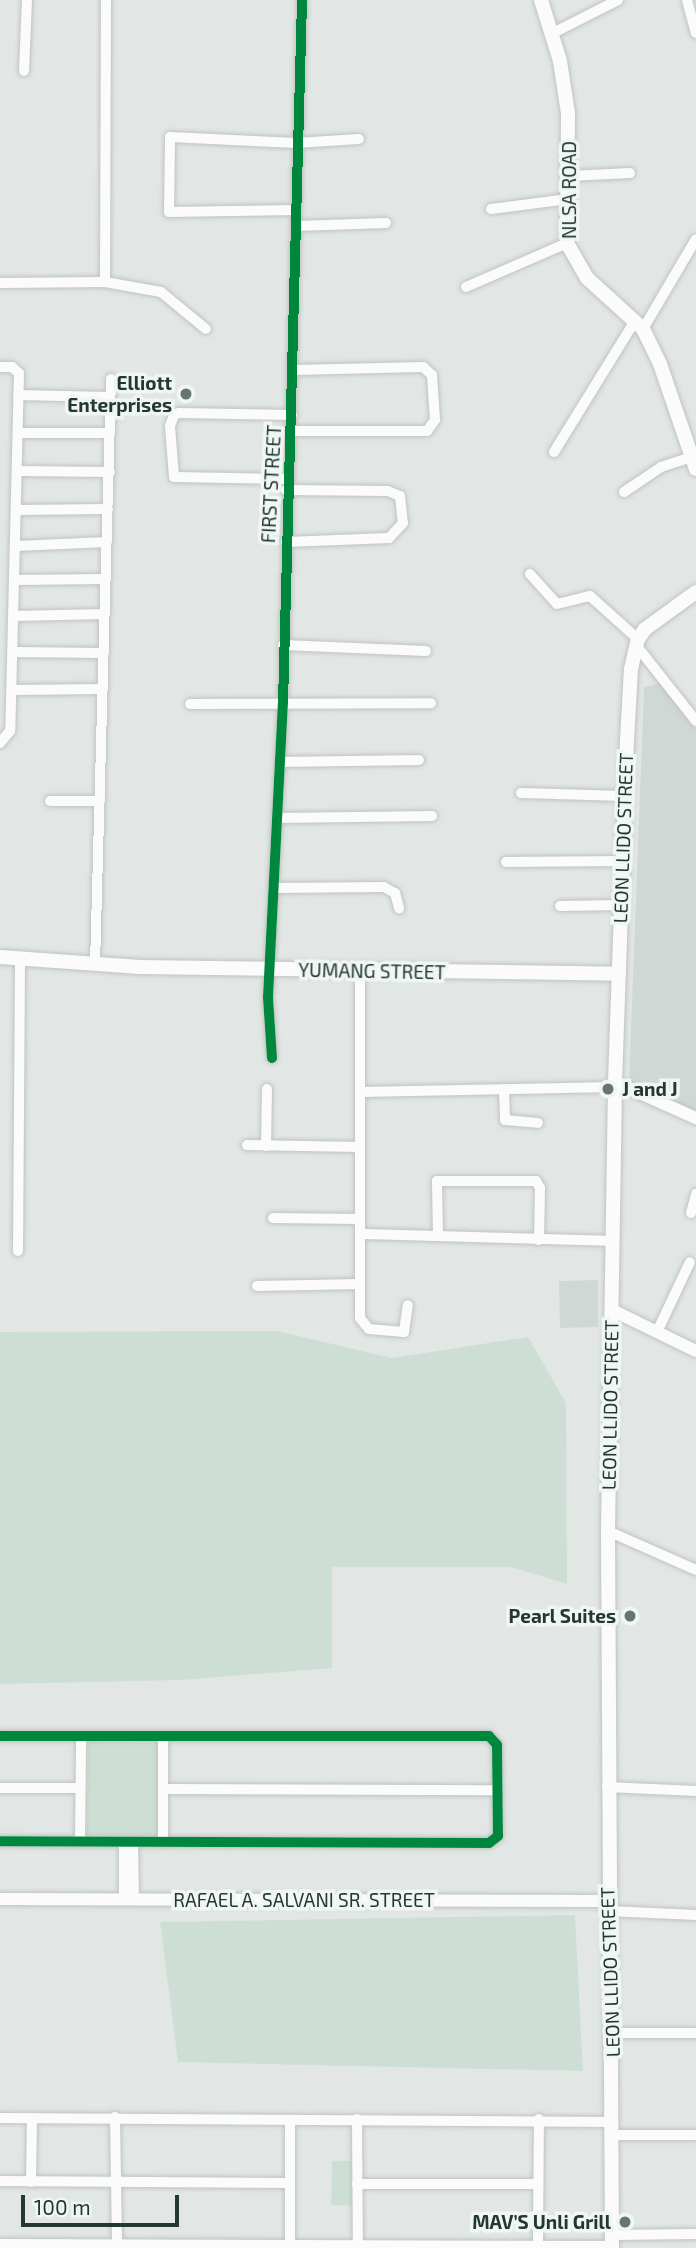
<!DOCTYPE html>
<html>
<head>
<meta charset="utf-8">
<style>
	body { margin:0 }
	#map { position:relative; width:696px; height:2248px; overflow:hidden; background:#e2e7e5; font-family:"Exo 2",sans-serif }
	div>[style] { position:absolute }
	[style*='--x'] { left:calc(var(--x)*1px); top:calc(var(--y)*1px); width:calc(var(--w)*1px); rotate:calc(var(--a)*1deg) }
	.built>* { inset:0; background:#d0d8d5 }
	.green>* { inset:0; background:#cddfd4 }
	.roads { filter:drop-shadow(0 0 2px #bfc4c2) drop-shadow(0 0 2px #bfc4c2) }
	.minor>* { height:10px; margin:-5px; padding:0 5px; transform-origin:5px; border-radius:5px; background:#fbfbfb }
	.tertiary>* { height:12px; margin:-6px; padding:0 6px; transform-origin:6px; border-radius:6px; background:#fbfbfb }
	.secondary>* { height:14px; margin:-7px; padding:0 7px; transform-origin:7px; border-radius:7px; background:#fbfbfb }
	.cycleway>* { height:10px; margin:-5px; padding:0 5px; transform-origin:5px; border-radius:5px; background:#00873e }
	.dots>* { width:19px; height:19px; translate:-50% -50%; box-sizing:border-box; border:4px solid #f0f6f3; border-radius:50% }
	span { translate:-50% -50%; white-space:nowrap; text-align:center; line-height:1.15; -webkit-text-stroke:7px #f0f6f3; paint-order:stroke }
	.street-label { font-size:19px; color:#233734 }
	.poi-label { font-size:19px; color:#233734; font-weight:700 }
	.right { translate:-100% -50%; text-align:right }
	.left { translate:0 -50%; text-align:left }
	.scale { position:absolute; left:21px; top:2195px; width:158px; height:32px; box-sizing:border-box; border:4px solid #233734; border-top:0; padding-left:9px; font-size:21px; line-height:24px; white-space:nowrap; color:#233734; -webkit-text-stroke:5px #f0f6f3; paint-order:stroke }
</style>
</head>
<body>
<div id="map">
	<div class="built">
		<i style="clip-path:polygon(661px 683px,696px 728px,696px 1111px,629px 1083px,644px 687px)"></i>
		<i style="clip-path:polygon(598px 1280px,598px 1327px,560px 1328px,559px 1281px)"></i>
	</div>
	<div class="green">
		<i style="clip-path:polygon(277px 1331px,392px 1358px,528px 1337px,566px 1403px,567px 1584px,511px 1567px,332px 1567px,332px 1668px,182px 1680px,0 1684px,0 1332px)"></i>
		<i style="clip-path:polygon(88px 1742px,162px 1743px,162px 1836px,87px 1835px)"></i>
		<i style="clip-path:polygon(575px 1915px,583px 2071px,178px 2062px,160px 1922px)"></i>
		<i style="clip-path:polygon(332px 2161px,354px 2161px,354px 2206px,331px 2205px)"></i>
	</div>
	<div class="roads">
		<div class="minor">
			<i style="--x:687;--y:0;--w:34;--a:75"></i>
			<i style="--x:553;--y:33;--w:73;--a:-26.9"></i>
			<i style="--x:24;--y:71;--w:71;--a:-87.6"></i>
			<i style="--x:569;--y:176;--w:61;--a:-2.8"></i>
			<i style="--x:491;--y:209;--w:78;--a:-7.4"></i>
			<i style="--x:296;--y:210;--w:127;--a:179.1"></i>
			<i style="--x:169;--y:212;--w:75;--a:-89.2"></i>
			<i style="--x:170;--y:137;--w:126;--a:2.7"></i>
			<i style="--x:296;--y:143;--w:63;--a:-3.6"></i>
			<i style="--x:296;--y:226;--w:90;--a:-1.9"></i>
			<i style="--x:105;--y:282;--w:282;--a:-89.8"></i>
			<i style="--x:0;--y:283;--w:105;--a:-0.5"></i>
			<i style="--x:105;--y:282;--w:57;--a:10.1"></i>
			<i style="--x:161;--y:292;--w:58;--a:39.4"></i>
			<i style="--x:466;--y:287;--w:110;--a:-23.5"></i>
			<i style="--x:643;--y:329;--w:104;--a:-59.5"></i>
			<i style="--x:0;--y:367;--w:12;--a:0"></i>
			<i style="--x:12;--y:367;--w:9;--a:41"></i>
			<i style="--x:19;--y:373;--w:358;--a:91.4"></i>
			<i style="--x:10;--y:731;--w:16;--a:130"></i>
			<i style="--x:18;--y:395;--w:92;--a:1.2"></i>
			<i style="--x:291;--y:431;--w:136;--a:0"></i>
			<i style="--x:427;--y:431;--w:14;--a:-54"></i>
			<i style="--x:435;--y:420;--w:45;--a:-93.8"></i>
			<i style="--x:432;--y:375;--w:12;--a:-138"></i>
			<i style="--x:423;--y:367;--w:130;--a:178.7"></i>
			<i style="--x:18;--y:433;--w:92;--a:0"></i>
			<i style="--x:554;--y:452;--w:154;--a:-58.3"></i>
			<i style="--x:17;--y:471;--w:93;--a:0.6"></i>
			<i style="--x:286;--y:479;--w:112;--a:-179"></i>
			<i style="--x:174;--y:477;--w:51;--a:-94.5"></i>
			<i style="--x:170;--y:426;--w:12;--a:-70"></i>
			<i style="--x:174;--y:415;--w:5;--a:-22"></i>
			<i style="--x:179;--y:413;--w:113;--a:1"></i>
			<i style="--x:286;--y:490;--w:102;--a:0.6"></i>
			<i style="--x:388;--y:491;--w:13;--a:23"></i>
			<i style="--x:400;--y:496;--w:27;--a:84"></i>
			<i style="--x:403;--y:523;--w:21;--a:133"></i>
			<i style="--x:389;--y:538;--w:103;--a:177.8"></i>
			<i style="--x:624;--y:492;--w:45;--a:-34"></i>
			<i style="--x:661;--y:467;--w:32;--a:-18"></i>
			<i style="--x:17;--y:510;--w:91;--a:-0.6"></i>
			<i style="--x:16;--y:546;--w:91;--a:-2.5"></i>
			<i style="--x:530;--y:574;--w:40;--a:48"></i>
			<i style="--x:557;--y:604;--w:34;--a:-14"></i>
			<i style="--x:590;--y:596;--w:64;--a:41.9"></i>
			<i style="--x:15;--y:580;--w:91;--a:-0.6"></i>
			<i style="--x:14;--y:616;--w:91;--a:-1.3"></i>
			<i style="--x:283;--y:645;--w:143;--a:2.4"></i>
			<i style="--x:636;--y:645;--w:97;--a:51.7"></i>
			<i style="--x:13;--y:652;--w:91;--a:0.6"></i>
			<i style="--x:12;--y:690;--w:91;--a:-0.6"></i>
			<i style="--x:190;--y:704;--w:241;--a:-0.2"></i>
			<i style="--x:280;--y:762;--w:139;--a:-0.8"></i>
			<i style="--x:521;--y:793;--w:103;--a:1.7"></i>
			<i style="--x:50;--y:801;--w:50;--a:0"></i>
			<i style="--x:277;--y:818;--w:155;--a:-0.7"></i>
			<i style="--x:506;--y:862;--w:115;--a:-0.5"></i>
			<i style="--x:275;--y:888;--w:109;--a:-0.5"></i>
			<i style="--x:384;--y:887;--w:13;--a:29"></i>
			<i style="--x:395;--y:893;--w:16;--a:75"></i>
			<i style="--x:560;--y:906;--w:60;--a:-1"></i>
			<i style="--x:95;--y:965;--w:586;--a:-88.44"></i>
			<i style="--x:360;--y:970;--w:348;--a:90"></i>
			<i style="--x:360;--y:1318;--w:14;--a:51"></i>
			<i style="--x:369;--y:1329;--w:35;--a:5"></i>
			<i style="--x:404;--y:1332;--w:27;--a:-82"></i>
			<i style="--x:272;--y:1058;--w:61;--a:-93.8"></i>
			<i style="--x:268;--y:997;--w:294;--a:-87.1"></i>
			<i style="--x:283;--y:703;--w:703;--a:-88.45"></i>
			<i style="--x:504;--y:1089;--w:31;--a:88"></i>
			<i style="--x:505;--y:1120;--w:33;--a:5"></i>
			<i style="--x:360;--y:1092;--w:255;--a:-1.1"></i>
			<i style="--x:247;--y:1145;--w:113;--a:1"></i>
			<i style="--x:266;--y:1146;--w:57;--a:-89"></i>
			<i style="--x:691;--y:1213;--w:20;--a:-75"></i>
			<i style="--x:273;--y:1218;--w:87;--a:0.7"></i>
			<i style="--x:361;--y:1234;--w:250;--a:1.6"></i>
			<i style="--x:438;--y:1235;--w:54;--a:-91.1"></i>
			<i style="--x:437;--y:1181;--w:99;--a:0"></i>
			<i style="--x:536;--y:1181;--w:8;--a:60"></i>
			<i style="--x:540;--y:1188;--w:52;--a:91.1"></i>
			<i style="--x:18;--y:1251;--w:292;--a:-89.6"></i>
			<i style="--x:257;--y:1286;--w:103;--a:-1.1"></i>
			<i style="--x:657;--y:1332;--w:77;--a:-64.8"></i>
			<i style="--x:608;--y:1531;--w:96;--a:23.9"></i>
			<i style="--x:0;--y:1736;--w:489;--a:0"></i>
			<i style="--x:489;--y:1736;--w:12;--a:48"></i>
			<i style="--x:497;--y:1745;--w:91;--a:89.4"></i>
			<i style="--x:498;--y:1836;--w:11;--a:142"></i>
			<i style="--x:489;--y:1843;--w:489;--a:-179.8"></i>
			<i style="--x:607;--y:1787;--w:89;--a:2.6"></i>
			<i style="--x:0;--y:1788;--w:80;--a:0"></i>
			<i style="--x:163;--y:1789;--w:334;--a:0.2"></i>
			<i style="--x:163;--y:1840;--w:104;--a:-90"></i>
			<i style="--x:80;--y:1841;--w:104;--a:-89.4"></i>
			<i style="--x:133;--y:1842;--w:58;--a:89"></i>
			<i style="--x:124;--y:1899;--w:57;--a:-90"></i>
			<i style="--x:608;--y:1911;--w:88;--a:2.6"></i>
			<i style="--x:612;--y:2033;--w:84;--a:0"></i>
			<i style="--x:115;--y:2117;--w:128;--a:89.1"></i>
			<i style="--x:0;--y:2118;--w:613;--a:0.37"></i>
			<i style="--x:357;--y:2119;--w:129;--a:89.6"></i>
			<i style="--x:613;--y:2135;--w:83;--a:0"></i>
			<i style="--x:0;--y:2181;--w:289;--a:0.4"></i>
			<i style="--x:31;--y:2182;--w:64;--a:-89.1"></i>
			<i style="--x:357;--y:2184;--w:181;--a:0"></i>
			<i style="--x:611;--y:2235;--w:85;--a:-0.7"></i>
			<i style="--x:0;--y:2244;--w:612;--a:0.19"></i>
			<i style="--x:290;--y:2247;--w:127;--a:-90"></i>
			<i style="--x:538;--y:2247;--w:128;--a:-89.6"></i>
		</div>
		<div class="tertiary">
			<i style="--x:615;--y:1082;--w:89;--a:24"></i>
			<i style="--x:612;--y:1310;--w:93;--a:26"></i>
			<i style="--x:0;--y:1899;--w:607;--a:0.19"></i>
		</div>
		<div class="secondary">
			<i style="--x:541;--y:0;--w:64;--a:72.7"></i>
			<i style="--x:560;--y:61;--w:53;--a:81.3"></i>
			<i style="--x:568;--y:113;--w:130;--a:90.4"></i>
			<i style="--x:567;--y:243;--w:40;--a:60.3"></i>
			<i style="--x:587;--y:278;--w:76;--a:42.3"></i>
			<i style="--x:643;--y:329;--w:39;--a:64"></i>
			<i style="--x:660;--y:364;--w:111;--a:71.1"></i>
			<i style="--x:0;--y:957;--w:140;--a:4.1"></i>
			<i style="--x:140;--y:967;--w:479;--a:0.8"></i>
			<i style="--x:612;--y:2248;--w:717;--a:-90.32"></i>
			<i style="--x:608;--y:1531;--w:449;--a:-89.1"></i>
			<i style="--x:615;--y:1082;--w:342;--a:-88"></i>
			<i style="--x:627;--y:740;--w:71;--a:-86.8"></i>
			<i style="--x:631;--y:669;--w:31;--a:-77"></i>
			<i style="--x:638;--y:639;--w:12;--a:-55"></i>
			<i style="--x:645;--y:629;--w:63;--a:-36"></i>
		</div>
	</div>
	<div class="cycleway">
		<i style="--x:272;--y:1058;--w:61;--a:-93.8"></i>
		<i style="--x:268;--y:997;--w:294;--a:-87.1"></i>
		<i style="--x:283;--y:703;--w:703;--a:-88.45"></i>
		<i style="--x:0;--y:1736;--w:489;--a:0"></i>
		<i style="--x:489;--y:1736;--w:12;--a:48"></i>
		<i style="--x:497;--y:1745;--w:91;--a:89.4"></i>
		<i style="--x:498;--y:1836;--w:11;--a:142"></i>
		<i style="--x:489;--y:1843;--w:489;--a:-179.8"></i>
	</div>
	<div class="dots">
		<i style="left:186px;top:394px;background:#667572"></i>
		<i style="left:608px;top:1089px;background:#667572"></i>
		<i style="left:630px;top:1616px;background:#667572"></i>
		<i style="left:625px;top:2222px;background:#667572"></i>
	</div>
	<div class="street-label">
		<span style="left:569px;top:190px;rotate:-90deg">NLSA ROAD</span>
		<span style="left:271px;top:484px;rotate:-87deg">FIRST STREET</span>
		<span style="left:623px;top:838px;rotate:-88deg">LEON LLIDO STREET</span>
		<span style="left:372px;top:971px;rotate:1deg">YUMANG STREET</span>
		<span style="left:610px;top:1405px;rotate:-89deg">LEON LLIDO STREET</span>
		<span style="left:304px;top:1900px">RAFAEL A. SALVANI SR. STREET</span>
		<span style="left:610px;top:1972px;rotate:-92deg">LEON LLIDO STREET</span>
	</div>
	<div class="poi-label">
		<span class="right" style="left:172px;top:394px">Elliott<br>Enterprises</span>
		<span class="left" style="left:622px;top:1089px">J and J</span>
		<span class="right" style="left:616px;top:1616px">Pearl Suites</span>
		<span class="right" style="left:611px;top:2222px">MAV’S Unli Grill</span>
	</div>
	<div class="scale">100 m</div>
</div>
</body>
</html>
